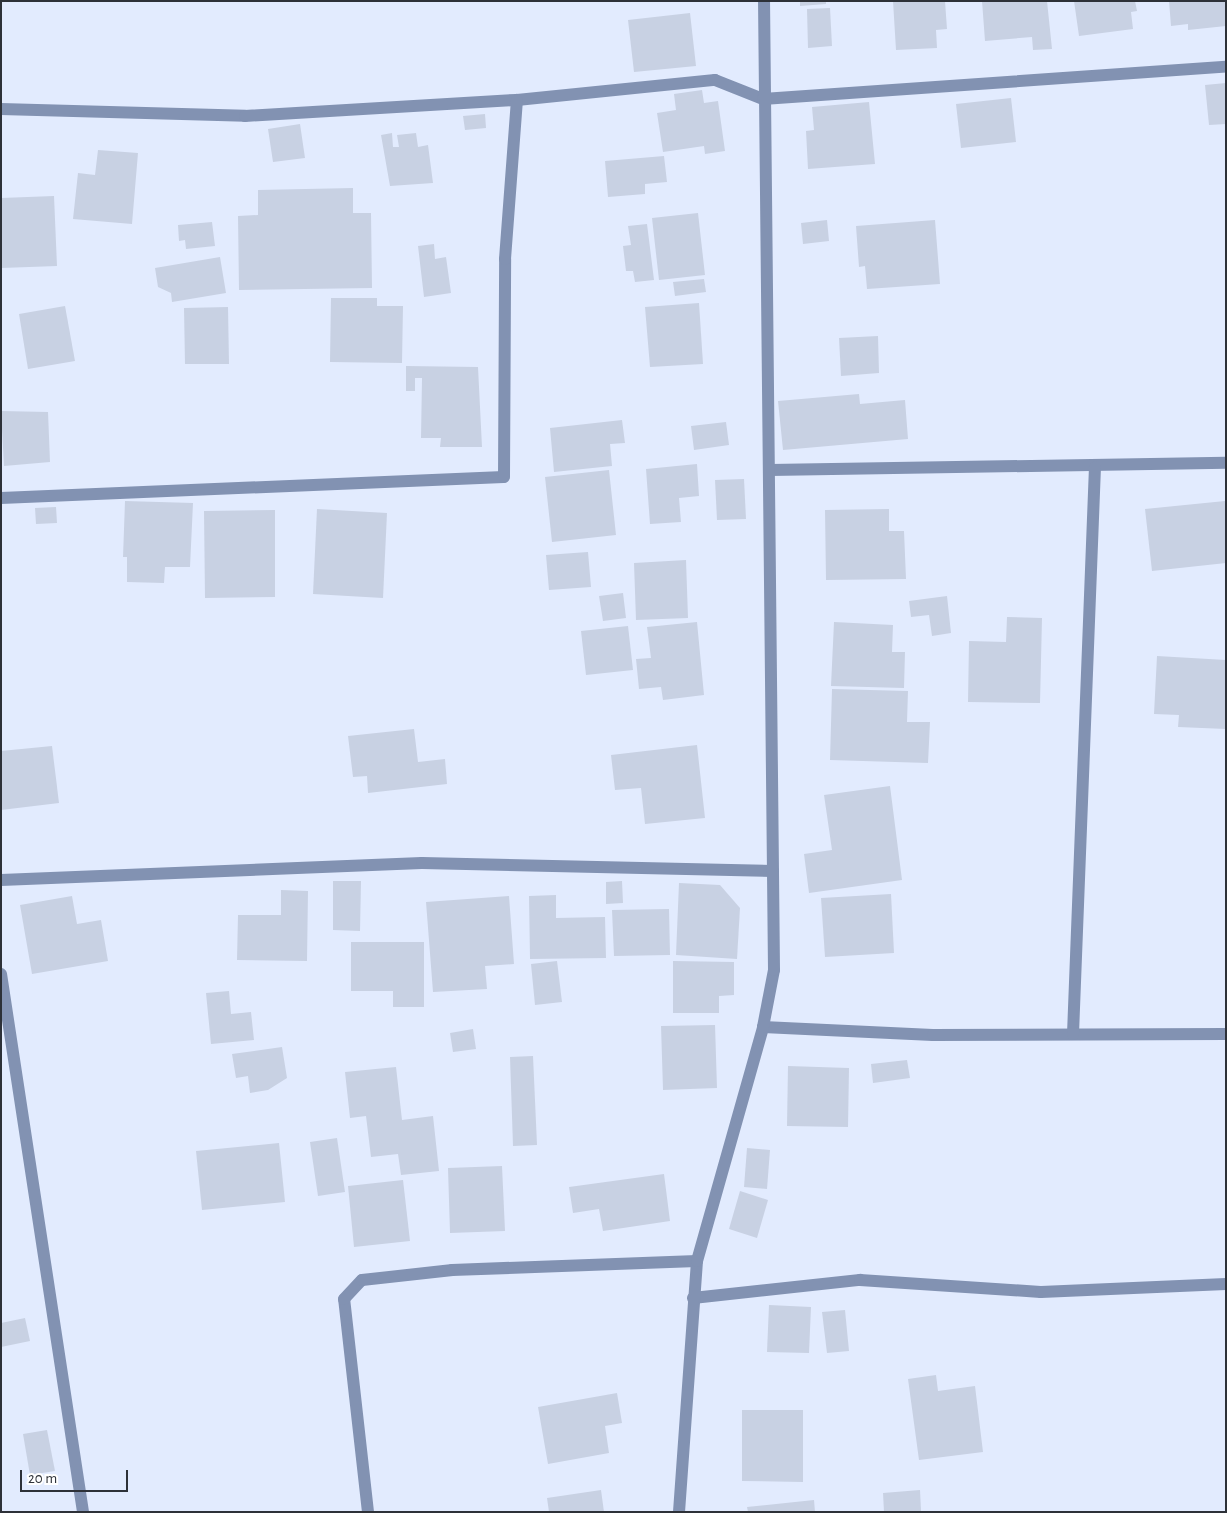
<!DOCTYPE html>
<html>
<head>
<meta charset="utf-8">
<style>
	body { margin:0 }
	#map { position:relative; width:1227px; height:1513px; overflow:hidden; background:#e2ebfe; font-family:"Alegreya Sans",sans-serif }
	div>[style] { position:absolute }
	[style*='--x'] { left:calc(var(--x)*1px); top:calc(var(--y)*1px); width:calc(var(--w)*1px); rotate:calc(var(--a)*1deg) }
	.building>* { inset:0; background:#c8d1e3 }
	.minor>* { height:12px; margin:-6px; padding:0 6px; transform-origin:6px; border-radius:6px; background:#8292b2 }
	span { translate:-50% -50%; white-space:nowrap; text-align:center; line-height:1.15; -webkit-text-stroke:5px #fff; paint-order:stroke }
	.frame { position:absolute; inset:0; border:2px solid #2d3138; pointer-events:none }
	.scale { position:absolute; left:20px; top:1470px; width:108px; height:22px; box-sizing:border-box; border:2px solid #2d3138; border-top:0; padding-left:6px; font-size:15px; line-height:18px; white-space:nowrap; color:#2d3138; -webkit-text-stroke:4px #fff; paint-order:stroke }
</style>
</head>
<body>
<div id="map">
	<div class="building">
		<i style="clip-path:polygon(800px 1px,826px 1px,826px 4px,800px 6px)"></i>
		<i style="clip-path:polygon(893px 1px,945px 1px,947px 29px,936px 30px,937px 48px,896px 50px)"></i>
		<i style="clip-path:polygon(982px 1px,1047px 1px,1052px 49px,1033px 50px,1032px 37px,985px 41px)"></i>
		<i style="clip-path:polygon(1074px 1px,1135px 1px,1137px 11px,1131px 12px,1133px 29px,1079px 36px)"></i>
		<i style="clip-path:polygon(1169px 1px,1226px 1px,1226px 26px,1188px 30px,1188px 24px,1171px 26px)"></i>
		<i style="clip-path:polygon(830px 8px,832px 46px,808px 48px,807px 9px)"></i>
		<i style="clip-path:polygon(690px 13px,696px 66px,634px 72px,628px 20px)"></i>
		<i style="clip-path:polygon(1226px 83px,1226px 124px,1209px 125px,1205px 85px)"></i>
		<i style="clip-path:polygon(702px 90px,704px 103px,718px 101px,725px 151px,705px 154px,704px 146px,663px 152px,657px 113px,676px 110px,674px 94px)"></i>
		<i style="clip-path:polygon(1011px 98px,1016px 142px,961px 148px,956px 104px)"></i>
		<i style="clip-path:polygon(869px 102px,875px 164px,808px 169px,806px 131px,814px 130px,812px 107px)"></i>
		<i style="clip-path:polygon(485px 114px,486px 128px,465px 130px,463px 116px)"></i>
		<i style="clip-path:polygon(300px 124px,305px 158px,273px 162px,268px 129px)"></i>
		<i style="clip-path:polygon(392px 133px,393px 147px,399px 147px,397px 135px,416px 133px,418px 147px,428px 145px,433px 183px,390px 186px,381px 135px)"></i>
		<i style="clip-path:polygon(98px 150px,138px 153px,132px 224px,73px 219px,78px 173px,95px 175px)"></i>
		<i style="clip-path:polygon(664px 156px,667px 182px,645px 184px,645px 194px,608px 197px,605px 161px)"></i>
		<i style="clip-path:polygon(353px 188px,353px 213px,371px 213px,372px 288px,239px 290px,238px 216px,258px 215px,258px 190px)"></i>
		<i style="clip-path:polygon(54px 196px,57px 266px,1px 268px,1px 198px)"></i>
		<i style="clip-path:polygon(698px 213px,705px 275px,659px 280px,652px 218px)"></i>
		<i style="clip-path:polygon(827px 220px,829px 241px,803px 244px,801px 223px)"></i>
		<i style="clip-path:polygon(935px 220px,940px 284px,867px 289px,865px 266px,859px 267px,856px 226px)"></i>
		<i style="clip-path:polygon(212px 222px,215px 246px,186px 249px,185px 240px,179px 241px,178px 225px)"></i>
		<i style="clip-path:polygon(647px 224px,654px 280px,635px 282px,633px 271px,626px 271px,623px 246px,631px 245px,628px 226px)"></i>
		<i style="clip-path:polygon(434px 244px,435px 259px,446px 257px,451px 293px,424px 297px,418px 246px)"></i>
		<i style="clip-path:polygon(220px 257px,226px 293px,172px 302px,171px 293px,158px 287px,155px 268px)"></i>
		<i style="clip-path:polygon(704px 279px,706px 292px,675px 296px,673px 282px)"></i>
		<i style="clip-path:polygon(331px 298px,377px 298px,377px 306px,403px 306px,402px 363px,330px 362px)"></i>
		<i style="clip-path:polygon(699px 303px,703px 364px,650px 367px,645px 307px)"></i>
		<i style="clip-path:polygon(65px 306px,75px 361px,28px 369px,19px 314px)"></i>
		<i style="clip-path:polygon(228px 307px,229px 364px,185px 364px,184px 308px)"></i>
		<i style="clip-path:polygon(878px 336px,879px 373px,841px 376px,839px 338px)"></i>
		<i style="clip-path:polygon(406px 366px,478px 367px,482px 447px,440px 447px,441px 438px,421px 438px,422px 378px,415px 378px,415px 391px,406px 391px)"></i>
		<i style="clip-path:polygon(859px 394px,860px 404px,905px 400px,908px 439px,783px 450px,778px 401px)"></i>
		<i style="clip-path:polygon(1px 411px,48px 412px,50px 462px,4px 466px)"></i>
		<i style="clip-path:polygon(622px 420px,625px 443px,610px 444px,612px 466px,554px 472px,550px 428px)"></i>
		<i style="clip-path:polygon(726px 422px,729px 445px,694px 450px,691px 426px)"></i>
		<i style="clip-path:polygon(697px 464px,699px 496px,679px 498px,681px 522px,650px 524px,646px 469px)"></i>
		<i style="clip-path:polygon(609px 470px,616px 535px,552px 542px,545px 477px)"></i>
		<i style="clip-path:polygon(744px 479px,746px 519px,717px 520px,715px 480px)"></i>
		<i style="clip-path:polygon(125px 501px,193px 503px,190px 567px,165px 567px,164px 583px,127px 582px,127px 557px,123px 557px)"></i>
		<i style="clip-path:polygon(1225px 501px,1226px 563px,1152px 571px,1145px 509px)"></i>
		<i style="clip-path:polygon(56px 507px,57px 523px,36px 524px,35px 508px)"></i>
		<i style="clip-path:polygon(317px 509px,387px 513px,383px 598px,313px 594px)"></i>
		<i style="clip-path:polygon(889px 509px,889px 531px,904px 531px,906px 579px,826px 580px,825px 510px)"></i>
		<i style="clip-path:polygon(275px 510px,275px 597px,205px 598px,204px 511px)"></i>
		<i style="clip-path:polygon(588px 552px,591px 587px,549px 590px,546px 555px)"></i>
		<i style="clip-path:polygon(686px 560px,688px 618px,636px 620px,634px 563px)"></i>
		<i style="clip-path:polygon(623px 593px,626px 618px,603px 621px,599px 596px)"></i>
		<i style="clip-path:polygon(947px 596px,951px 633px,932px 636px,929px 615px,911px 617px,909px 601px)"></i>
		<i style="clip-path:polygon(1007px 617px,1042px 618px,1040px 703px,968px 702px,969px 641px,1006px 642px)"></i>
		<i style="clip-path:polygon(697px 622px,704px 695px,663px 700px,661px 687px,639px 689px,636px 659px,651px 658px,647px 627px)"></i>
		<i style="clip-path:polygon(834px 622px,893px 625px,892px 652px,905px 652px,904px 688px,831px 686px)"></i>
		<i style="clip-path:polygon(628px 626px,633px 670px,586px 675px,581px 631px)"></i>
		<i style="clip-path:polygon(1157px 656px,1226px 660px,1226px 729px,1178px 727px,1179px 715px,1154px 714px)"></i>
		<i style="clip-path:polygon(832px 689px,908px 691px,907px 722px,930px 722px,928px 763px,830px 760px)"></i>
		<i style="clip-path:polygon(414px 729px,418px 762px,445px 759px,447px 784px,368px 793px,367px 776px,353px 777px,348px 736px)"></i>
		<i style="clip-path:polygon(697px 745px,705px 818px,645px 824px,641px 788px,615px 790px,611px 755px)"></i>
		<i style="clip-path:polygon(52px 746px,59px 803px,1px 810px,1px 751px)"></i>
		<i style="clip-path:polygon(890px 786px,902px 880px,809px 893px,804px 854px,832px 850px,824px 795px)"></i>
		<i style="clip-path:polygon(333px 881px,361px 881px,360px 931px,333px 930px)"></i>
		<i style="clip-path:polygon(622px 881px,623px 903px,606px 904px,606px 882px)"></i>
		<i style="clip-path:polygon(679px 883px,720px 885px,740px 908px,737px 959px,676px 955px)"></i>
		<i style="clip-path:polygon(281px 890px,308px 891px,307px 961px,237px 960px,238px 915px,281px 915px)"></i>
		<i style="clip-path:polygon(891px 894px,894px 953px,825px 957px,821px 898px)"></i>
		<i style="clip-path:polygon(556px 895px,556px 918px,605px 917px,606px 958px,530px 959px,529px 896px)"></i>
		<i style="clip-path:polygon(72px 896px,77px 924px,101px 920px,108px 961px,32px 974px,20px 905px)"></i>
		<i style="clip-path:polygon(509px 896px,514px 964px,485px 966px,487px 989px,433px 992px,426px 902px)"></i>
		<i style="clip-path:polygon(669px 909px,670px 955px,614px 956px,612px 910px)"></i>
		<i style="clip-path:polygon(351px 942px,424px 942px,424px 1007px,393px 1007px,393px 991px,351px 991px)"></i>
		<i style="clip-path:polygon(557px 961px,562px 1002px,535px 1005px,531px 964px)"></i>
		<i style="clip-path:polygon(673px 961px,734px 962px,734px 995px,719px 996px,719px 1013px,673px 1013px)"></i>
		<i style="clip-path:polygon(229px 991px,231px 1014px,251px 1012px,254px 1040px,211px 1044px,206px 993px)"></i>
		<i style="clip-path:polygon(715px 1025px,717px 1088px,663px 1090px,661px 1026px)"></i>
		<i style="clip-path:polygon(473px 1029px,476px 1049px,453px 1052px,450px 1033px)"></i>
		<i style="clip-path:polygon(282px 1047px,287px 1078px,268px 1090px,250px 1093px,248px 1076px,236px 1078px,232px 1054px)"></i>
		<i style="clip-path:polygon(533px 1056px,537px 1145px,513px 1146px,510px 1057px)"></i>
		<i style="clip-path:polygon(907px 1060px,910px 1078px,873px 1083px,871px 1064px)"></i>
		<i style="clip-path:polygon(788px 1066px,849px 1068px,848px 1127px,787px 1126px)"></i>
		<i style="clip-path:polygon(396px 1067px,402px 1120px,433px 1116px,439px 1171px,401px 1175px,398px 1154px,371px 1157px,366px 1116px,350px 1118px,345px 1072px)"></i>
		<i style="clip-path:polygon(337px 1138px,345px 1192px,318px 1196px,310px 1142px)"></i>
		<i style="clip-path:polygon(279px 1143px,285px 1202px,202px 1210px,196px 1151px)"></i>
		<i style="clip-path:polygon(747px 1148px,770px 1150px,767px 1189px,744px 1187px)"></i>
		<i style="clip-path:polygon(502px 1166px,505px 1231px,450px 1233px,448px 1168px)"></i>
		<i style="clip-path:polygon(664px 1174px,670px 1221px,603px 1231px,599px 1209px,573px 1213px,569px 1187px)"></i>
		<i style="clip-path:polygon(403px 1180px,410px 1241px,354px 1247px,348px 1186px)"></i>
		<i style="clip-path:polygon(740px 1191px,768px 1200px,757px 1238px,729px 1229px)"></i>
		<i style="clip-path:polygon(769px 1305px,811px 1307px,809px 1353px,767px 1352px)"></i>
		<i style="clip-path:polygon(845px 1310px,849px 1351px,827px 1353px,822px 1312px)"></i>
		<i style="clip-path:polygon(25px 1318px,30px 1341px,1px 1347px,1px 1323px)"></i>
		<i style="clip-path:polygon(936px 1375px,938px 1391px,975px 1386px,983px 1452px,919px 1460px,908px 1379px)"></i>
		<i style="clip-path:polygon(617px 1393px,622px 1423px,605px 1426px,609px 1453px,548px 1464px,538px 1407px)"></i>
		<i style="clip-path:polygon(742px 1410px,803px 1410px,803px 1482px,742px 1481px)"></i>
		<i style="clip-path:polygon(47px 1430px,55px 1471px,30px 1475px,23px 1434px)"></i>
		<i style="clip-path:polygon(601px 1490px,604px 1512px,549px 1512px,547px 1498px)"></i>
		<i style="clip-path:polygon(920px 1490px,921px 1511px,884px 1512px,883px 1493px)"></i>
		<i style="clip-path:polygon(814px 1500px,815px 1512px,748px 1512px,747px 1507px)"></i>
	</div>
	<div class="minor">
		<i style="--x:1;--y:109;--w:244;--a:1.6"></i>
		<i style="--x:245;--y:116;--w:272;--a:-3.4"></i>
		<i style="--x:517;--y:100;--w:199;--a:-5.8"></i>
		<i style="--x:715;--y:80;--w:52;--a:21.6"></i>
		<i style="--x:763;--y:99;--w:464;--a:-4"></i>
		<i style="--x:770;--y:470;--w:456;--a:-0.9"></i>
		<i style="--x:1;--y:498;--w:503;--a:-2.39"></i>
		<i style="--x:504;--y:477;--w:218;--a:-89.7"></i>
		<i style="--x:505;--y:259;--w:159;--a:-85.7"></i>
		<i style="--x:1;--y:880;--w:421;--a:-2.3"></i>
		<i style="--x:422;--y:863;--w:351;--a:1.3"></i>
		<i style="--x:1;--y:974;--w:544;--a:81.33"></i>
		<i style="--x:763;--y:1027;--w:170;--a:2.7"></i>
		<i style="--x:933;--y:1035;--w:293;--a:-0.2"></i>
		<i style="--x:1073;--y:1034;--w:567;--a:-87.78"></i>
		<i style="--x:693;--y:1298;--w:168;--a:-6.2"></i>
		<i style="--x:860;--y:1280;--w:181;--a:3.8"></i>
		<i style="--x:1041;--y:1292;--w:185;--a:-2.5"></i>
		<i style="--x:368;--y:1512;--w:214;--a:-96.4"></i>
		<i style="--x:344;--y:1299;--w:26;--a:-47"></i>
		<i style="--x:362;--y:1280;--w:91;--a:-6.3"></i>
		<i style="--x:452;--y:1270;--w:245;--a:-2.1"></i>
		<i style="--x:679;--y:1512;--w:252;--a:-85.9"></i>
		<i style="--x:697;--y:1261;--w:243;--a:-74.2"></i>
		<i style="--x:763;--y:1027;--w:58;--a:-79.1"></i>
		<i style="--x:774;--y:970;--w:969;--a:-90.59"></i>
	</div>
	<div class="frame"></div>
	<div class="scale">20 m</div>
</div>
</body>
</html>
